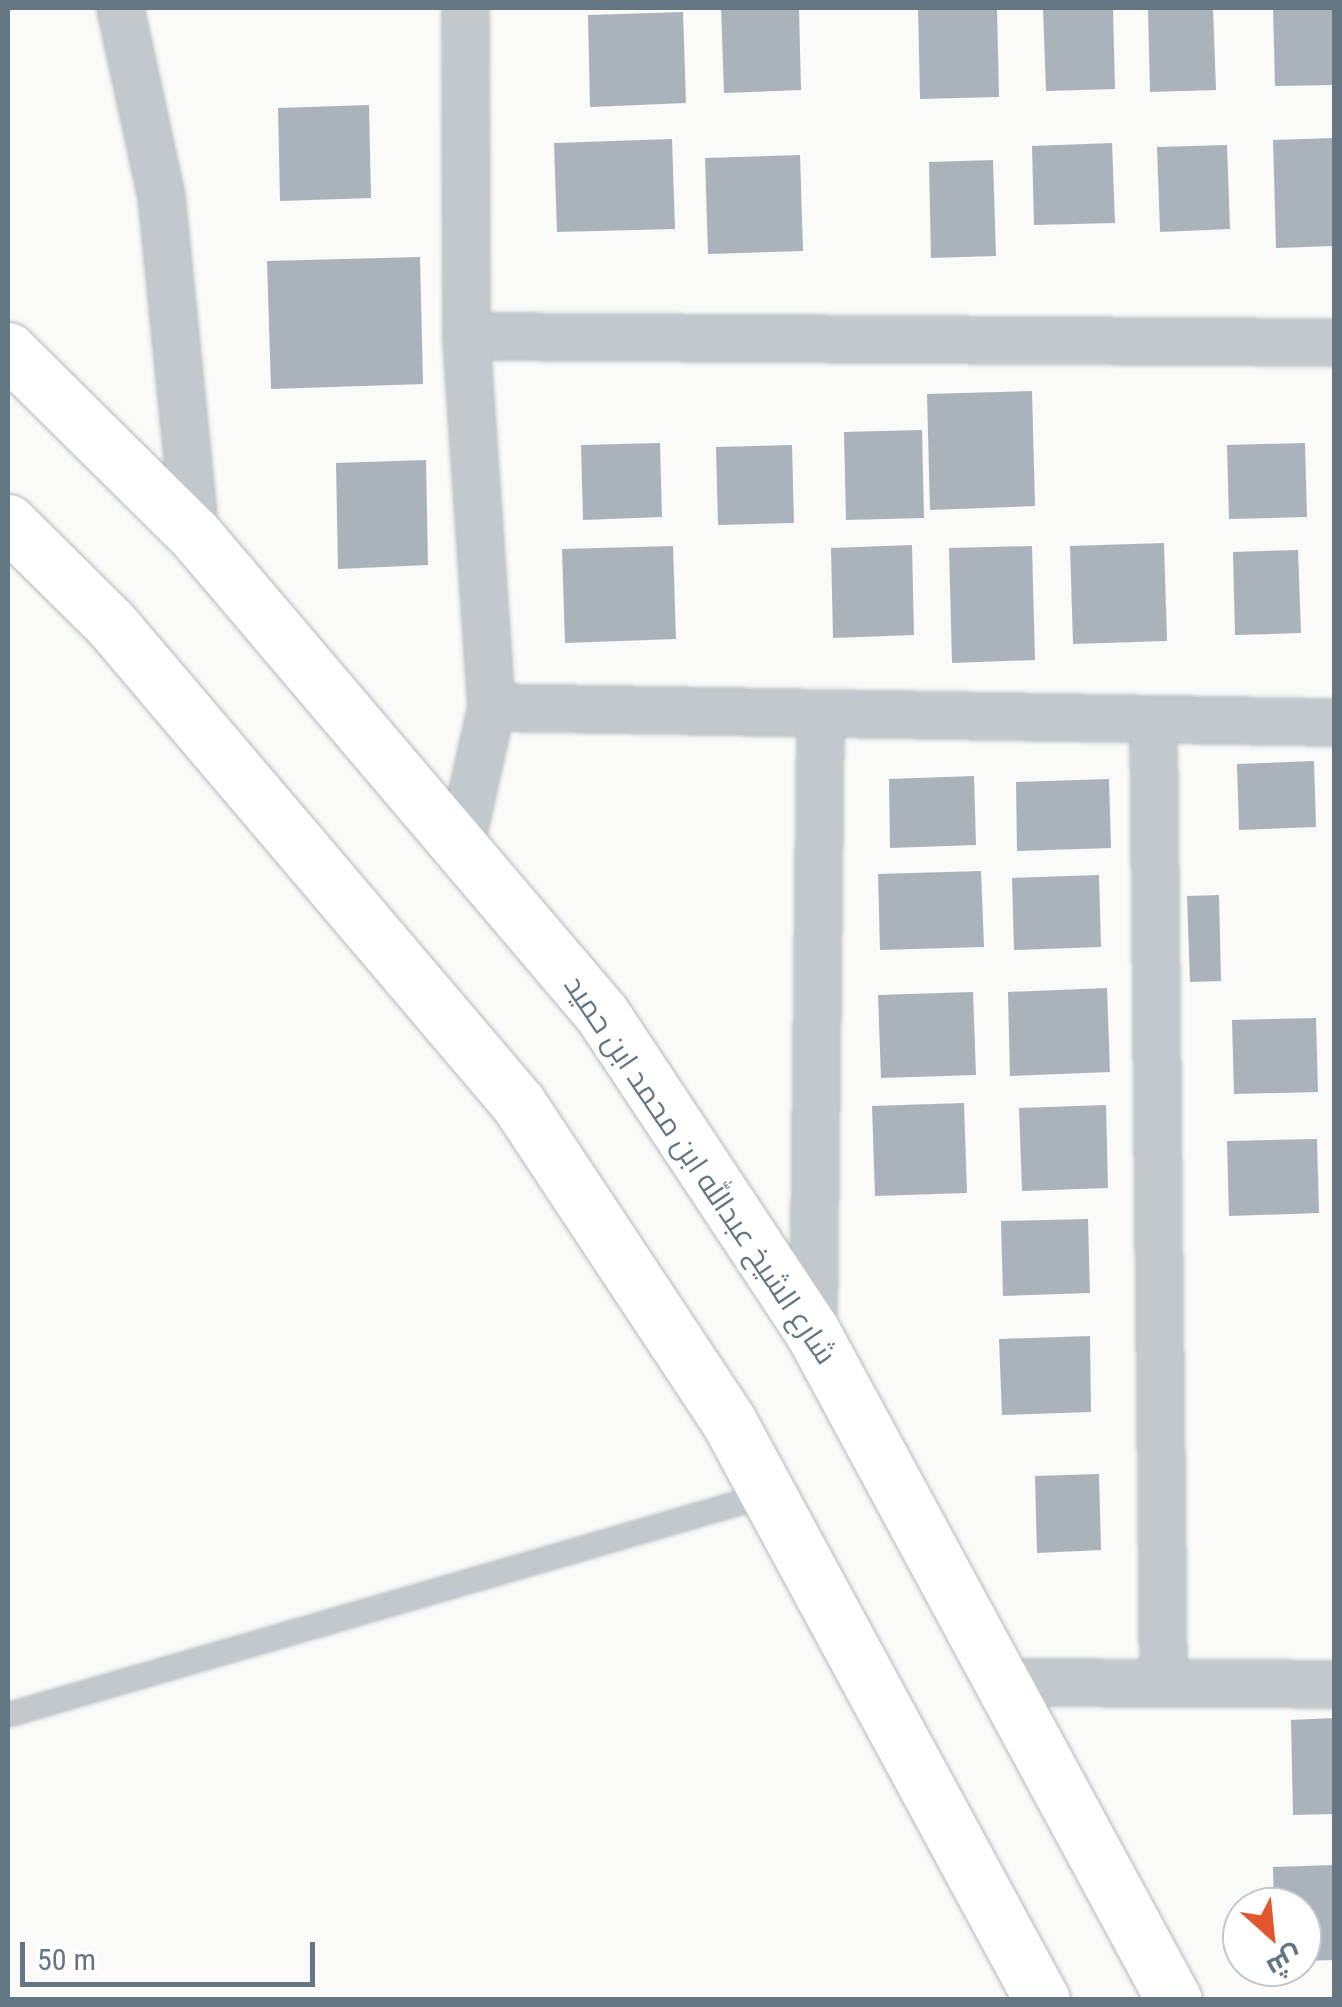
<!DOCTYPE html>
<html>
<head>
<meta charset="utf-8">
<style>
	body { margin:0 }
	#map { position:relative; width:1342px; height:2007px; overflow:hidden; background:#fafaf8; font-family:"Roboto Condensed",Cairo,sans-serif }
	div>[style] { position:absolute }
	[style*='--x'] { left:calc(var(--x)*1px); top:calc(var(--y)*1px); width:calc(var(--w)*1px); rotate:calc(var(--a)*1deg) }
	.building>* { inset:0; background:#aab3b9 }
	.roads { filter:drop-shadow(0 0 2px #b3babf) drop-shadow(0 0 2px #b3babf) }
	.lane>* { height:22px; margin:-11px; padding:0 11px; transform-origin:11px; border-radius:11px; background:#c3c8cc }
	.street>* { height:45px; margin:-22.5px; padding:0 22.5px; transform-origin:22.5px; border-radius:22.5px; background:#c3c8cc }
	.secondary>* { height:55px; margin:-27.5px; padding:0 27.5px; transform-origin:27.5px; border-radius:27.5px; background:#fff }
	span { translate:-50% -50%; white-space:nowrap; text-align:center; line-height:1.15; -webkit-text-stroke:10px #fff; paint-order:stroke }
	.street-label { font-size:30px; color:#657683 }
	.frame { position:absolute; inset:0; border:10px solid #657683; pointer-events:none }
	.north { position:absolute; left:1222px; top:1887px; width:100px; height:100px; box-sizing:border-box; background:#fff; border:2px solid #c1c8cd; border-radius:50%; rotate:153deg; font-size:28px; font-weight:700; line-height:40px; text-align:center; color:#657683 }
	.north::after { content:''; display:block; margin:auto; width:35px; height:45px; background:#e4572e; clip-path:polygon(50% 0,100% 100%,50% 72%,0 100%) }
	.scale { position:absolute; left:20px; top:1942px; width:295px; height:45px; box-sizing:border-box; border:5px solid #657683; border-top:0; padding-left:12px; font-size:30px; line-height:35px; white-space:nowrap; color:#657683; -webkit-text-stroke:8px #fff; paint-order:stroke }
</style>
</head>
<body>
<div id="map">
	<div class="building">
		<i style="clip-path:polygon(721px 8px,799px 8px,801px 90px,724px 93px)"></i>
		<i style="clip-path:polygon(918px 8px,997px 8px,999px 97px,920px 99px)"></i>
		<i style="clip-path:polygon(1043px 8px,1113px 8px,1115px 89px,1046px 91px)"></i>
		<i style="clip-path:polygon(1148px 8px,1213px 8px,1216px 90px,1150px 92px)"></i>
		<i style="clip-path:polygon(1273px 8px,1334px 8px,1334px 85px,1275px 86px)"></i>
		<i style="clip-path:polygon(683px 12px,686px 103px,590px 107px,588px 15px)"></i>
		<i style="clip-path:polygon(369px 105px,371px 198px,280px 201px,278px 108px)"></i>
		<i style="clip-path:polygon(1334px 138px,1334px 246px,1276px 248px,1273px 140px)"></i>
		<i style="clip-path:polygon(672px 139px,675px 229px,557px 232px,554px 143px)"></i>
		<i style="clip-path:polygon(1112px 143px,1115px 223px,1034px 225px,1032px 146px)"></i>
		<i style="clip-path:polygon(1227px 145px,1230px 229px,1160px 232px,1157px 147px)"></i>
		<i style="clip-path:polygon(800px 155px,803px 251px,708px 254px,705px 158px)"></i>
		<i style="clip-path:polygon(993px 160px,996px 256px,931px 258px,929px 162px)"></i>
		<i style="clip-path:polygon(420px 257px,423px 384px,271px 389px,267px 261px)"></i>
		<i style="clip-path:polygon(1032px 391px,1035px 506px,930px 510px,927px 394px)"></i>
		<i style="clip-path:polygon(922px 430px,924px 518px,846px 520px,844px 432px)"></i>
		<i style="clip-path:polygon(660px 443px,662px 517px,583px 520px,581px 445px)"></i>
		<i style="clip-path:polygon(1305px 443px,1307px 517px,1229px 519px,1227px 445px)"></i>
		<i style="clip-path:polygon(792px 445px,794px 523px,718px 525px,716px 447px)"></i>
		<i style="clip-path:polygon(426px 460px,428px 565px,338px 569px,336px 463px)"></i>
		<i style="clip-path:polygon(1164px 543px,1167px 641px,1073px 644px,1070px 546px)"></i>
		<i style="clip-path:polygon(912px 545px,914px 635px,833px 638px,831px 548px)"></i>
		<i style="clip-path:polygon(673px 546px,676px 639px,565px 643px,562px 549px)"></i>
		<i style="clip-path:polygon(1032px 546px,1035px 660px,952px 663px,949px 548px)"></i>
		<i style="clip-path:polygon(1298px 550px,1301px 633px,1235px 635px,1233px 552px)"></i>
		<i style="clip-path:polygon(1314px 761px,1316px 827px,1239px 830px,1237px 764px)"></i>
		<i style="clip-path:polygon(974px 776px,976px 845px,890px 848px,889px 779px)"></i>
		<i style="clip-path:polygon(1109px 779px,1111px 848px,1017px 851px,1016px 782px)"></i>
		<i style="clip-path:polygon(981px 871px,984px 947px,880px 950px,878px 874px)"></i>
		<i style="clip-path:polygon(1099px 875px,1101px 947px,1014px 950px,1012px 878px)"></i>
		<i style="clip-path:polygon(1219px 895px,1221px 981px,1190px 982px,1187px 896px)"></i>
		<i style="clip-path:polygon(1107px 988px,1110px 1072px,1010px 1076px,1008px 992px)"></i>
		<i style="clip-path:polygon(973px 992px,976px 1075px,881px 1078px,878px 995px)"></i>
		<i style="clip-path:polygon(1316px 1018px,1318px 1092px,1234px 1094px,1232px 1020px)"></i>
		<i style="clip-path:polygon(964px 1103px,967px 1193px,875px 1196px,872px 1106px)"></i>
		<i style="clip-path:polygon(1106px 1105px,1108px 1188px,1022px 1191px,1019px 1108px)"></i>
		<i style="clip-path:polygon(1317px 1139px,1319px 1213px,1229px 1216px,1227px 1141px)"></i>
		<i style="clip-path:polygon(1088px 1219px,1090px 1293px,1003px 1296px,1001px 1221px)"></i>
		<i style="clip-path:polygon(1090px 1336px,1091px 1412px,1002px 1415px,999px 1339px)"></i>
		<i style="clip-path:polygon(1099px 1474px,1101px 1550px,1037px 1553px,1035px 1476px)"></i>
		<i style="clip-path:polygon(1334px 1718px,1334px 1814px,1293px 1815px,1291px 1720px)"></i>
		<i style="clip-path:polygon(1334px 1865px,1334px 1960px,1302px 1961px,1302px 1907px,1274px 1907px,1273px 1867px)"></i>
	</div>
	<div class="roads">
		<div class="lane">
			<i style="--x:8;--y:1715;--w:793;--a:-16.17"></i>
		</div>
		<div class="street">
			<i style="--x:120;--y:8;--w:192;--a:77.7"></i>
			<i style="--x:161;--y:196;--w:341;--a:84.3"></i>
			<i style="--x:466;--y:336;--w:868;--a:0.4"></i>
			<i style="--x:491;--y:707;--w:843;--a:1.02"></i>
			<i style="--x:1153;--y:719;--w:964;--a:89.41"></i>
			<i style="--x:461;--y:841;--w:137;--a:-77.4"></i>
			<i style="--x:491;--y:707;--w:372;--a:-93.9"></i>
			<i style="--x:466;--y:336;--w:328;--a:-90.2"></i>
			<i style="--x:813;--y:1333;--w:620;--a:-89.35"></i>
			<i style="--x:1005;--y:1682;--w:329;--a:0.3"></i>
		</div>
		<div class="secondary">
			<i style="--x:8;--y:350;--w:263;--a:44.7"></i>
			<i style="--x:195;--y:535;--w:629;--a:49.65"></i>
			<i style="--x:602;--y:1014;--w:382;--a:56.5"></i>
			<i style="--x:813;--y:1333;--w:758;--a:61.58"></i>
			<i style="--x:8;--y:522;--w:145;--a:44.7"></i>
			<i style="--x:111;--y:624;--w:629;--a:49.65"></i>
			<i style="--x:518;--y:1103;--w:382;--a:56.5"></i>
			<i style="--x:729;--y:1422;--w:657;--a:61.56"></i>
		</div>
	</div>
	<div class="street-label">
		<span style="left:700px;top:1170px;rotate:56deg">شارع الشيخ عبدالله ابن محمد ابن حميد</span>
	</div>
	<div class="frame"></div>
	<div class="north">ش</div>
	<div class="scale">50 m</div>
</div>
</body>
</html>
